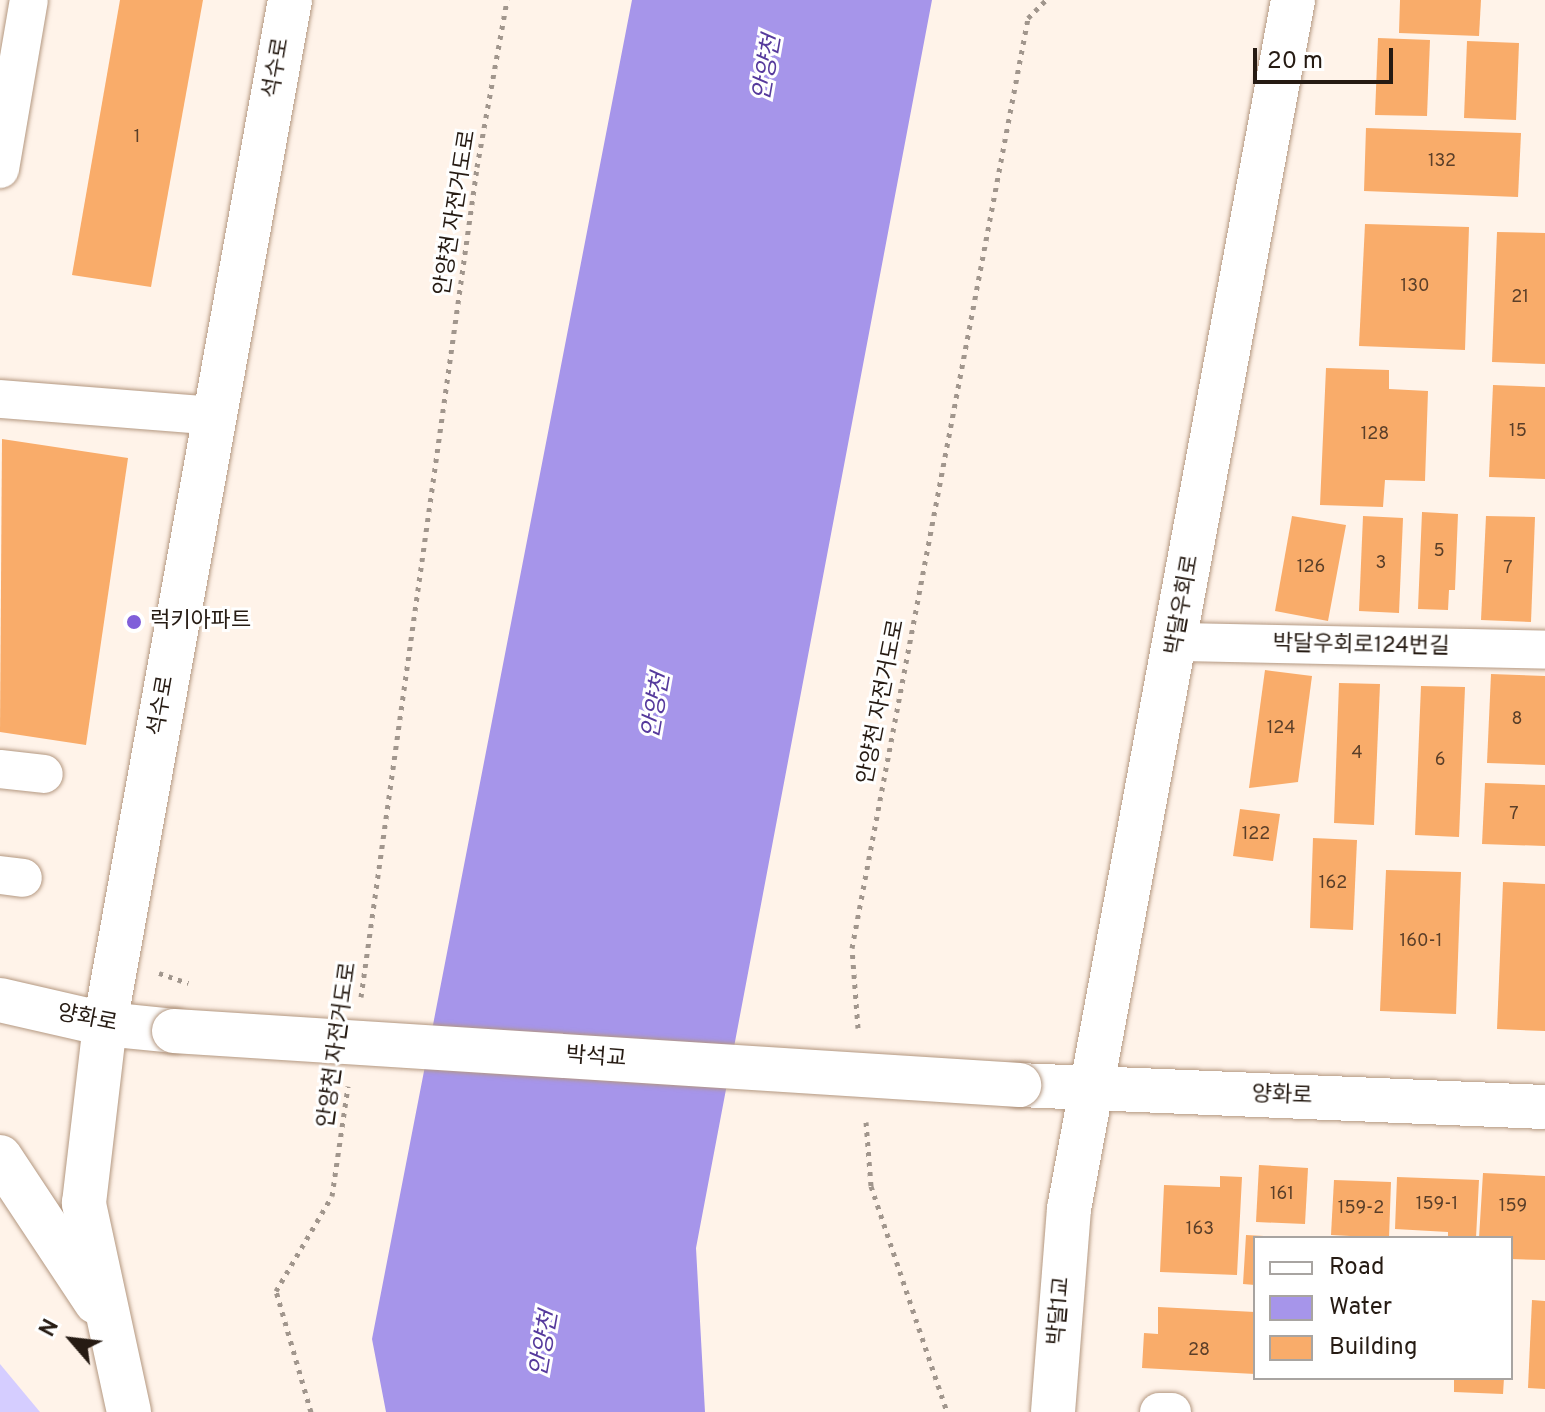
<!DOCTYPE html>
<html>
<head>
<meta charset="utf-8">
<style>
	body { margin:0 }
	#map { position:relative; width:1545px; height:1412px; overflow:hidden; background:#fff3e9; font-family:Overpass,"Noto Sans KR",sans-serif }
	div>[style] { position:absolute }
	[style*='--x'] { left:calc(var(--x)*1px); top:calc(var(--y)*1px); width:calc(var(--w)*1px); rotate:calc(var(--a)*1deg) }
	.green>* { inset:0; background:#d5cdff }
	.water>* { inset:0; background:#a695ea }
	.building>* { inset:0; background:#f9ac6a }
	.path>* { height:5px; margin-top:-2.5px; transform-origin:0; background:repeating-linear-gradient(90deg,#a1968d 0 4px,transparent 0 10px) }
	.roads { filter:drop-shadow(0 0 2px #b49881) drop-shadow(0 0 2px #b49881) }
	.street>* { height:38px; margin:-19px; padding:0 19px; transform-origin:19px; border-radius:19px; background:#fff }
	.secondary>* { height:44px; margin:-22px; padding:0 22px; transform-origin:22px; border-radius:22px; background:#fff }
	.bridges { filter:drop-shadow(0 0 2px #b49881) drop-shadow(0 0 2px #b49881) }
	.secondary-bridge>* { height:44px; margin:-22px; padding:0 22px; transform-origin:22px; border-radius:22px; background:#fff }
	.dots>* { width:22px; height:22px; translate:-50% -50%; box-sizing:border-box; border:4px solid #fff; border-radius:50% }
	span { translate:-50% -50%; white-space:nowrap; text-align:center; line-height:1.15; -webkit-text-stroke:6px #fff; paint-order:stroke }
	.number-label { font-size:18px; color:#5b3f29 }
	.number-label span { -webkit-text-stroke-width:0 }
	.street-label { font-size:22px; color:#261b13 }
	.poi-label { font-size:22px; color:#261b13 }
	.left { translate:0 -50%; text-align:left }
	.water-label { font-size:24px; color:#563a9c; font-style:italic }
	.legend { position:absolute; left:1253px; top:1236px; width:260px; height:144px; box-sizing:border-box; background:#fff; border:2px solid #a8a4a1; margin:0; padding:10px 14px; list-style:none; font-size:24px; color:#261b13 }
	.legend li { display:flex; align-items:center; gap:16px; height:40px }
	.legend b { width:40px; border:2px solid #a8a4a1 }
	.north { position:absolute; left:32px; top:1300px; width:80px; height:80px; -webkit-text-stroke:6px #fff; paint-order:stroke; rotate:298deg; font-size:22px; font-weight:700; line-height:32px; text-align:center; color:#261b13 }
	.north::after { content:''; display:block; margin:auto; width:28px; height:36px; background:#261b13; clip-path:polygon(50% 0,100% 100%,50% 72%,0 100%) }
	.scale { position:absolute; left:1253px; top:48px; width:140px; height:36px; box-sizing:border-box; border:4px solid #261b13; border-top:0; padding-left:10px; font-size:24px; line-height:28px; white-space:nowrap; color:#261b13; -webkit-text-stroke:6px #fff; paint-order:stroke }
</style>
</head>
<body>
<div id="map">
	<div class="green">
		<i style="clip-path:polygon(0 1364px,40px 1412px,0 1412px)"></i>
	</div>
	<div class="water">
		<i style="clip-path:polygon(632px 0,932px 0,696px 1248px,705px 1412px,386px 1412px,372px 1339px)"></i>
	</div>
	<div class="building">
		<i style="clip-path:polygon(120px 0,203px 0,151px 287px,72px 275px)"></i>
		<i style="clip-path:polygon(1400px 0,1481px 0,1479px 36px,1399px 33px)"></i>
		<i style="clip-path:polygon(1378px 38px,1430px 40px,1427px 116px,1375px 115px)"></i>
		<i style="clip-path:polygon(1467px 41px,1519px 43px,1516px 120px,1464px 118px)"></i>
		<i style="clip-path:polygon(1366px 128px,1521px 133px,1518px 197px,1364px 191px)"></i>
		<i style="clip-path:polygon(1365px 224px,1469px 227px,1465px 350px,1359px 346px)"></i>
		<i style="clip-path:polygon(1497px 232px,1545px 233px,1545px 364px,1492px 362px)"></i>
		<i style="clip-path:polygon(1326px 368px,1389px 370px,1389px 389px,1428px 391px,1425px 481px,1385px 480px,1383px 507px,1320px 505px)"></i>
		<i style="clip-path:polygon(1493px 385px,1545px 387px,1545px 479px,1489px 477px)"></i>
		<i style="clip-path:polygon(2px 439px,128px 458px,86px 745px,0 732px)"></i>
		<i style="clip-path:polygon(1422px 512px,1458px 514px,1455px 590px,1449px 590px,1448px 610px,1418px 609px)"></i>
		<i style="clip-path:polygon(1292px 516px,1346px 525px,1328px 621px,1275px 611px)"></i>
		<i style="clip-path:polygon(1363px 516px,1403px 518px,1399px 613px,1359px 611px)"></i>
		<i style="clip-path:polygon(1486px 516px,1535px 517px,1531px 622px,1481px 620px)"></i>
		<i style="clip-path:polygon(1265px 670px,1312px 676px,1298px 782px,1249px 788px)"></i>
		<i style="clip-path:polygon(1491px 674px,1545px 676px,1545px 765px,1487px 763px)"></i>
		<i style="clip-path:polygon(1339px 683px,1380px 684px,1374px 825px,1334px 823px)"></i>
		<i style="clip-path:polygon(1421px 686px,1465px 687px,1459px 837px,1415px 835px)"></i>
		<i style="clip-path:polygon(1485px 783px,1545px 785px,1545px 846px,1482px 844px)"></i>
		<i style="clip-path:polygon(1240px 809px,1280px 814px,1273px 861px,1233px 856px)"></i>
		<i style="clip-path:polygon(1313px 838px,1357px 840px,1353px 930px,1310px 928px)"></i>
		<i style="clip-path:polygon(1386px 870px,1461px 872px,1456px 1014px,1380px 1011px)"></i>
		<i style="clip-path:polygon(1503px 882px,1545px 884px,1545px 1031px,1497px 1029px)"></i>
		<i style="clip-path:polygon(1259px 1165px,1308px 1168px,1305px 1224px,1256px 1222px)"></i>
		<i style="clip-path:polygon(1483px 1173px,1545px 1176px,1545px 1260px,1511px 1259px,1511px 1238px,1479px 1238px)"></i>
		<i style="clip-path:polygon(1220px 1176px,1242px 1177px,1237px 1275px,1160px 1272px,1164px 1185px,1220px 1187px)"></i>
		<i style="clip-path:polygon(1397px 1177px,1479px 1180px,1476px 1238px,1448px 1238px,1448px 1232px,1395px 1229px)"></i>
		<i style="clip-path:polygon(1334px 1180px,1391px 1182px,1389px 1238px,1331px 1235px)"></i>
		<i style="clip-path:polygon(1246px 1235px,1264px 1236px,1255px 1238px,1255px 1285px,1243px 1284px)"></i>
		<i style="clip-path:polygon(1532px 1300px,1545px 1301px,1545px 1389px,1528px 1388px)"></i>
		<i style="clip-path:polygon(1158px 1307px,1255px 1312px,1255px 1374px,1142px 1368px,1144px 1333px,1158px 1334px)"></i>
		<i style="clip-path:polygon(1454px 1378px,1504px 1378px,1503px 1394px,1454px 1392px)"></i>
	</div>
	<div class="path">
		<i style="--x:159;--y:973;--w:31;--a:19"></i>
		<i style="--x:361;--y:997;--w:838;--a:-82.04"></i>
		<i style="--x:477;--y:167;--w:170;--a:-79.8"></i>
		<i style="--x:858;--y:1028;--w:80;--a:-94.3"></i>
		<i style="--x:852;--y:948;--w:947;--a:-79.28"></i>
		<i style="--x:1028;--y:18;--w:25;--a:-45"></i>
		<i style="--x:866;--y:1122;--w:64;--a:85.5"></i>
		<i style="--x:871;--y:1186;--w:238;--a:71.4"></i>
		<i style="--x:311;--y:1412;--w:126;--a:-106.1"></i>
		<i style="--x:276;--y:1291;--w:110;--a:-59.5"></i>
		<i style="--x:332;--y:1196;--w:111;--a:-81.7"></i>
	</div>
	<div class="roads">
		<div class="street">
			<i style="--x:0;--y:169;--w:171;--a:-80.3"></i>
			<i style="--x:0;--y:399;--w:215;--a:4.5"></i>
			<i style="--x:1177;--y:642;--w:368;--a:1.2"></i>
			<i style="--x:0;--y:769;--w:44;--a:6.5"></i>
			<i style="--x:0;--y:875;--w:23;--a:7"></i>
			<i style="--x:1159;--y:1412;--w:13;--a:0"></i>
		</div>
		<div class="secondary">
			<i style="--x:0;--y:1000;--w:108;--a:12.9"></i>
			<i style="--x:105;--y:1024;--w:69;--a:5.8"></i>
			<i style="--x:1019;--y:1085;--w:526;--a:2.4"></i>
			<i style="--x:0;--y:1157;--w:174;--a:56.5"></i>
			<i style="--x:129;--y:1412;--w:214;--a:-102.2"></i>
			<i style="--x:84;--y:1203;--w:180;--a:-83.3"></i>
			<i style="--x:105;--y:1024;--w:1041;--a:-79.76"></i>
			<i style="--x:1053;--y:1412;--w:204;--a:-85.5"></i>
			<i style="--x:1069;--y:1209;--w:1230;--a:-79.5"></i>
		</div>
	</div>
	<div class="bridges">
		<div class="secondary-bridge">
			<i style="--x:174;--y:1031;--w:847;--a:3.66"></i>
		</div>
	</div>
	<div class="dots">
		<i style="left:134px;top:622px;background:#805ed9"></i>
	</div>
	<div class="number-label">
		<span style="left:137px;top:138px">1</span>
		<span style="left:1442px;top:162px">132</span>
		<span style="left:1415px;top:287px">130</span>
		<span style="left:1520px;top:298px">21</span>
		<span style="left:1518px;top:432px">15</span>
		<span style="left:1375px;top:435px">128</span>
		<span style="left:1439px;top:552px">5</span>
		<span style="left:1381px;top:564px">3</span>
		<span style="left:1311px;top:568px">126</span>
		<span style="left:1508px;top:569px">7</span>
		<span style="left:1517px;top:720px">8</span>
		<span style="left:1281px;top:729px">124</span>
		<span style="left:1357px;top:754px">4</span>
		<span style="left:1440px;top:761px">6</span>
		<span style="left:1514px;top:815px">7</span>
		<span style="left:1256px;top:835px">122</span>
		<span style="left:1333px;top:884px">162</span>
		<span style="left:1421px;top:942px">160-1</span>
		<span style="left:1282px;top:1195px">161</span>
		<span style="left:1437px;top:1205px">159-1</span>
		<span style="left:1513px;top:1207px">159</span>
		<span style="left:1361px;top:1209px">159-2</span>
		<span style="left:1200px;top:1230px">163</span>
		<span style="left:1199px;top:1351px">28</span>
	</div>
	<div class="street-label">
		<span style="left:277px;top:68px;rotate:-80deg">석수로</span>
		<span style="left:456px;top:213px;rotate:-81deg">안양천 자전거도로</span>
		<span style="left:1183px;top:605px;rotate:-80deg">박달우회로</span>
		<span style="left:1361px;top:646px;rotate:1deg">박달우회로124번길</span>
		<span style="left:882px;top:702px;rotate:-79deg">안양천 자전거도로</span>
		<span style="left:162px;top:706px;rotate:-80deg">석수로</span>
		<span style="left:87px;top:1019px;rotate:11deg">양화로</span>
		<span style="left:338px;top:1045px;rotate:-82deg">안양천 자전거도로</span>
		<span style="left:596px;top:1058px;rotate:4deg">박석교</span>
		<span style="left:1282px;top:1096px;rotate:2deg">양화로</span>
		<span style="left:1060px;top:1311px;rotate:-85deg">박달1교</span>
	</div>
	<div class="poi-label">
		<span class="left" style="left:150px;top:622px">럭키아파트</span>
	</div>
	<div class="water-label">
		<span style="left:769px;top:68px;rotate:-80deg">안양천</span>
		<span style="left:658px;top:706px;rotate:-80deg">안양천</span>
		<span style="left:546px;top:1344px;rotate:-80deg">안양천</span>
	</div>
	<ul class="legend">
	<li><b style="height:10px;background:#fff"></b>Road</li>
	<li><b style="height:22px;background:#a695ea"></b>Water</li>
	<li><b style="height:22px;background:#f9ac6a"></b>Building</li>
	</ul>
	<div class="north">N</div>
	<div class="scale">20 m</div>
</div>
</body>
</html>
